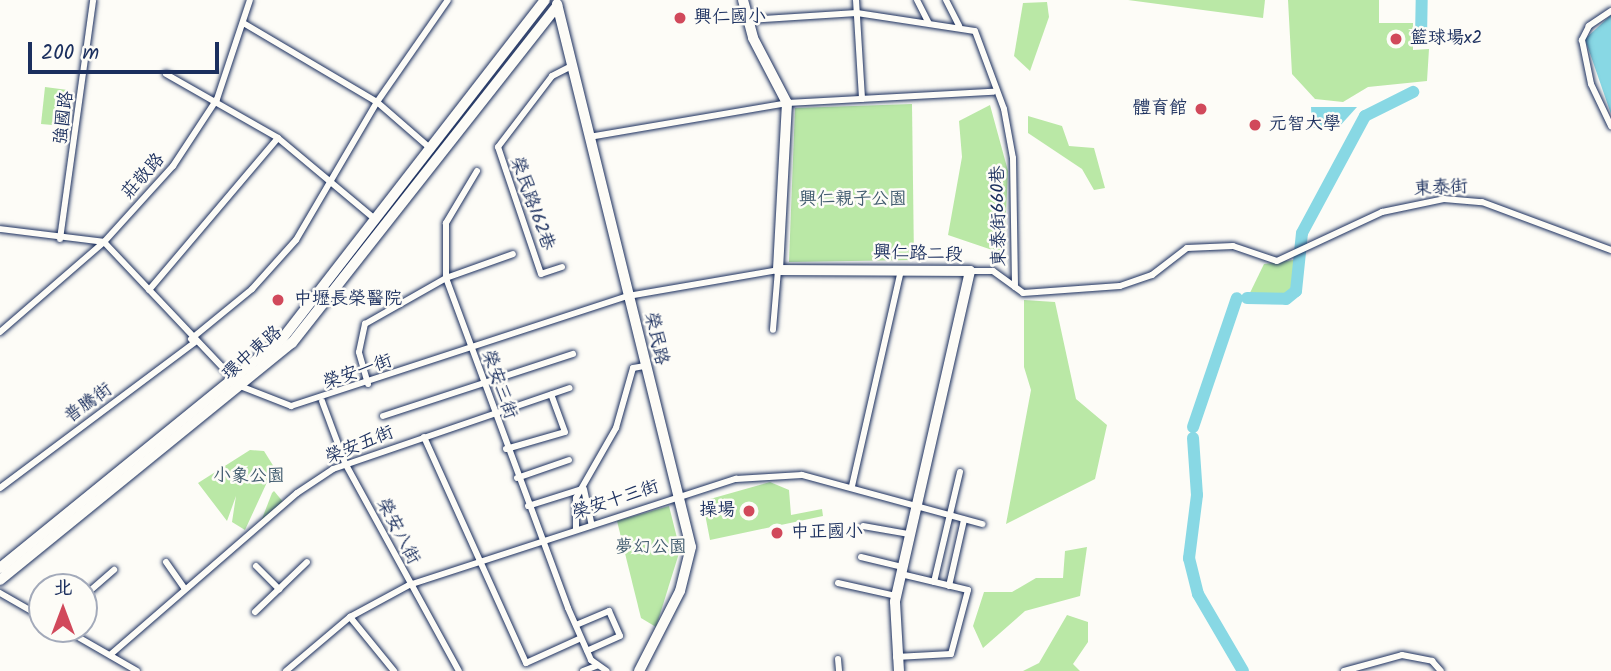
<!DOCTYPE html>
<html>
<head>
<meta charset="utf-8">
<style>
	body { margin:0 }
	#map { position:relative; width:1611px; height:671px; overflow:hidden; background:#fdfcf7; font-family:Kalam,"LXGW WenKai TC",sans-serif }
	div>[style] { position:absolute }
	[style*='--x'] { left:calc(var(--x)*1px); top:calc(var(--y)*1px); width:calc(var(--w)*1px); rotate:calc(var(--a)*1deg) }
	.green>* { inset:0; background:#bae8a6 }
	.water>* { inset:0; background:#88d8e4 }
	.river>* { height:12px; margin:-6px; padding:0 6px; transform-origin:6px; border-radius:6px; background:#88d8e4 }
	.roads { filter:drop-shadow(0 0 2px #1b2f5e) drop-shadow(0 0 2px #1b2f5e) }
	.street>* { height:6px; margin:-3px; padding:0 3px; transform-origin:3px; border-radius:3px; background:#fdfcf7 }
	.secondary>* { height:10px; margin:-5px; padding:0 5px; transform-origin:5px; border-radius:5px; background:#fdfcf7 }
	.dots>* { width:19px; height:19px; translate:-50% -50%; box-sizing:border-box; border:4px solid #fdfcf7; border-radius:50% }
	span { translate:-50% -50%; white-space:nowrap; text-align:center; line-height:1.15; -webkit-text-stroke:5px #fdfcf7; paint-order:stroke }
	.poi-label { font-size:18px; color:#1b2f5e }
	.left { translate:0 -50%; text-align:left }
	.right { translate:-100% -50%; text-align:right }
	.street-label { font-size:18px; color:#1b2f5e }
	.park-label { font-size:18px; color:#435d70 }
	.north { position:absolute; left:28px; top:573px; width:70px; height:70px; box-sizing:border-box; background:#fdfcf7; border:2px solid #a3aaba; border-radius:50%; rotate:0deg; font-size:19px; font-weight:700; line-height:28px; text-align:center; color:#1b2f5e }
	.north::after { content:''; display:block; margin:auto; width:24px; height:32px; background:#d1495b; clip-path:polygon(50% 0,100% 100%,50% 72%,0 100%) }
	.scale { position:absolute; left:28px; top:42px; width:191px; height:32px; box-sizing:border-box; border:4px solid #1b2f5e; border-top:0; padding-left:9px; font-size:21px; line-height:24px; white-space:nowrap; color:#1b2f5e; -webkit-text-stroke:5px #fdfcf7; paint-order:stroke }
</style>
</head>
<body>
<div id="map">
	<div class="green">
		<i style="clip-path:polygon(1128px 0,1265px 0,1263px 18px)"></i>
		<i style="clip-path:polygon(1288px 0,1379px 0,1379px 23px,1413px 23px,1413px 50px,1429px 49px,1427px 81px,1368px 87px,1343px 102px,1315px 99px,1292px 74px)"></i>
		<i style="clip-path:polygon(1047px 2px,1049px 17px,1030px 71px,1014px 56px,1023px 3px)"></i>
		<i style="clip-path:polygon(45px 87px,68px 90px,64px 126px,41px 124px)"></i>
		<i style="clip-path:polygon(912px 104px,914px 260px,789px 262px,795px 108px)"></i>
		<i style="clip-path:polygon(990px 105px,1008px 171px,1004px 254px,948px 235px,962px 157px,959px 121px)"></i>
		<i style="clip-path:polygon(1028px 116px,1062px 126px,1069px 146px,1094px 148px,1105px 188px,1094px 190px,1082px 169px,1028px 133px)"></i>
		<i style="clip-path:polygon(1300px 259px,1294px 292px,1247px 299px,1264px 264px)"></i>
		<i style="clip-path:polygon(1024px 300px,1055px 302px,1076px 399px,1107px 425px,1095px 479px,1006px 524px,1031px 390px,1024px 367px)"></i>
		<i style="clip-path:polygon(250px 450px,264px 451px,274px 467px,245px 530px,232px 522px,236px 496px,227px 521px,198px 483px)"></i>
		<i style="clip-path:polygon(770px 482px,789px 490px,791px 515px,822px 509px,823px 516px,710px 540px,705px 514px,710px 499px)"></i>
		<i style="clip-path:polygon(274px 491px,284px 503px,260px 524px,272px 493px)"></i>
		<i style="clip-path:polygon(669px 506px,680px 550px,656px 627px,641px 618px,617px 521px)"></i>
		<i style="clip-path:polygon(1087px 547px,1080px 596px,1025px 611px,983px 648px,973px 626px,984px 592px,1012px 592px,1036px 578px,1063px 578px,1065px 551px)"></i>
		<i style="clip-path:polygon(1067px 615px,1088px 622px,1088px 642px,1073px 664px,1080px 671px,1023px 671px,1039px 663px)"></i>
	</div>
	<div class="water">
		<i style="clip-path:polygon(1611px 15px,1611px 114px,1585px 39px)"></i>
		<i style="clip-path:polygon(1311px 107px,1357px 107px,1338px 128px,1312px 128px)"></i>
	</div>
	<div class="river">
		<i style="--x:1421;--y:39;--w:39;--a:-89"></i>
		<i style="--x:1247;--y:298;--w:39;--a:1"></i>
		<i style="--x:1286;--y:299;--w:13;--a:-39"></i>
		<i style="--x:1296;--y:291;--w:58;--a:-84.1"></i>
		<i style="--x:1302;--y:233;--w:133;--a:-61.7"></i>
		<i style="--x:1365;--y:116;--w:54;--a:-26.6"></i>
		<i style="--x:1193;--y:427;--w:136;--a:-71.2"></i>
		<i style="--x:1193;--y:438;--w:57;--a:86"></i>
		<i style="--x:1197;--y:495;--w:64;--a:97.2"></i>
		<i style="--x:1189;--y:558;--w:37;--a:76"></i>
		<i style="--x:1198;--y:594;--w:89;--a:59.7"></i>
	</div>
	<div class="roads">
		<div class="street">
			<i style="--x:856;--y:0;--w:99;--a:86.5"></i>
			<i style="--x:917;--y:0;--w:25;--a:63"></i>
			<i style="--x:946;--y:0;--w:29;--a:63"></i>
			<i style="--x:1611;--y:11;--w:27;--a:146"></i>
			<i style="--x:1589;--y:26;--w:16;--a:117"></i>
			<i style="--x:1582;--y:40;--w:45;--a:78.4"></i>
			<i style="--x:1591;--y:84;--w:47;--a:64.5"></i>
			<i style="--x:748;--y:20;--w:109;--a:-3.7"></i>
			<i style="--x:857;--y:13;--w:119;--a:8.7"></i>
			<i style="--x:975;--y:31;--w:83;--a:69.6"></i>
			<i style="--x:1004;--y:109;--w:50;--a:79.6"></i>
			<i style="--x:1013;--y:158;--w:129;--a:89.1"></i>
			<i style="--x:245;--y:24;--w:153;--a:30.6"></i>
			<i style="--x:377;--y:102;--w:72;--a:41"></i>
			<i style="--x:166;--y:74;--w:129;--a:29.7"></i>
			<i style="--x:278;--y:138;--w:128;--a:39.9"></i>
			<i style="--x:589;--y:137;--w:201;--a:-9.7"></i>
			<i style="--x:787;--y:103;--w:206;--a:-3.1"></i>
			<i style="--x:477;--y:171;--w:61;--a:120.8"></i>
			<i style="--x:446;--y:223;--w:55;--a:90"></i>
			<i style="--x:446;--y:278;--w:352;--a:69.7"></i>
			<i style="--x:568;--y:608;--w:57;--a:66.1"></i>
			<i style="--x:591;--y:660;--w:19;--a:35"></i>
			<i style="--x:0;--y:229;--w:105;--a:7.1"></i>
			<i style="--x:104;--y:242;--w:198;--a:46.6"></i>
			<i style="--x:240;--y:386;--w:55;--a:21.4"></i>
			<i style="--x:291;--y:406;--w:354;--a:-18.1"></i>
			<i style="--x:628;--y:296;--w:152;--a:-9.8"></i>
			<i style="--x:778;--y:270;--w:60;--a:94.8"></i>
			<i style="--x:60;--y:239;--w:241;--a:-82.1"></i>
			<i style="--x:562;--y:267;--w:22;--a:162"></i>
			<i style="--x:541;--y:274;--w:134;--a:-108.7"></i>
			<i style="--x:498;--y:147;--w:89;--a:-52.7"></i>
			<i style="--x:552;--y:76;--w:22;--a:-27"></i>
			<i style="--x:970;--y:271;--w:23;--a:0"></i>
			<i style="--x:993;--y:271;--w:37;--a:36"></i>
			<i style="--x:1023;--y:293;--w:97;--a:-4.1"></i>
			<i style="--x:1120;--y:286;--w:34;--a:-19"></i>
			<i style="--x:1152;--y:275;--w:44;--a:-37.6"></i>
			<i style="--x:1187;--y:248;--w:46;--a:-2.5"></i>
			<i style="--x:1233;--y:246;--w:46;--a:18.8"></i>
			<i style="--x:1277;--y:261;--w:116;--a:-25"></i>
			<i style="--x:1382;--y:212;--w:63;--a:-11.8"></i>
			<i style="--x:1444;--y:199;--w:38;--a:5"></i>
			<i style="--x:1482;--y:202;--w:138;--a:20.4"></i>
			<i style="--x:149;--y:290;--w:199;--a:-49.7"></i>
			<i style="--x:0;--y:332;--w:138;--a:-40.9"></i>
			<i style="--x:104;--y:242;--w:103;--a:-47.8"></i>
			<i style="--x:173;--y:166;--w:80;--a:-56.7"></i>
			<i style="--x:217;--y:99;--w:104;--a:-71.6"></i>
			<i style="--x:191;--y:339;--w:79;--a:-39.3"></i>
			<i style="--x:252;--y:289;--w:66;--a:-48.1"></i>
			<i style="--x:296;--y:240;--w:160;--a:-59.6"></i>
			<i style="--x:377;--y:102;--w:124;--a:-55.2"></i>
			<i style="--x:368;--y:384;--w:33;--a:-106"></i>
			<i style="--x:359;--y:352;--w:29;--a:-78"></i>
			<i style="--x:365;--y:324;--w:93;--a:-29.6"></i>
			<i style="--x:446;--y:278;--w:71;--a:-19.7"></i>
			<i style="--x:322;--y:401;--w:66;--a:69.6"></i>
			<i style="--x:345;--y:463;--w:237;--a:61.3"></i>
			<i style="--x:383;--y:416;--w:200;--a:-18.1"></i>
			<i style="--x:424;--y:437;--w:248;--a:65.7"></i>
			<i style="--x:526;--y:663;--w:60;--a:-24.4"></i>
			<i style="--x:506;--y:449;--w:61;--a:-16.1"></i>
			<i style="--x:565;--y:432;--w:40;--a:-110.2"></i>
			<i style="--x:517;--y:478;--w:55;--a:-19.1"></i>
			<i style="--x:852;--y:486;--w:221;--a:-77.2"></i>
			<i style="--x:0;--y:488;--w:244;--a:-36.8"></i>
			<i style="--x:584;--y:489;--w:35;--a:78"></i>
			<i style="--x:528;--y:506;--w:57;--a:-17.5"></i>
			<i style="--x:863;--y:526;--w:47;--a:9.9"></i>
			<i style="--x:576;--y:529;--w:31;--a:-90"></i>
			<i style="--x:576;--y:498;--w:81;--a:-60.3"></i>
			<i style="--x:616;--y:428;--w:62;--a:-74.2"></i>
			<i style="--x:633;--y:368;--w:11;--a:-10"></i>
			<i style="--x:861;--y:557;--w:42;--a:13.7"></i>
			<i style="--x:166;--y:562;--w:33;--a:55"></i>
			<i style="--x:256;--y:566;--w:33;--a:45"></i>
			<i style="--x:934;--y:582;--w:113;--a:-76.7"></i>
			<i style="--x:838;--y:583;--w:59;--a:12.6"></i>
			<i style="--x:949;--y:586;--w:68;--a:-77.2"></i>
			<i style="--x:0;--y:593;--w:48;--a:29.7"></i>
			<i style="--x:84;--y:596;--w:40;--a:-41"></i>
			<i style="--x:255;--y:612;--w:72;--a:-43.9"></i>
			<i style="--x:350;--y:617;--w:70;--a:50.8"></i>
			<i style="--x:576;--y:625;--w:36;--a:-23"></i>
			<i style="--x:609;--y:611;--w:27;--a:66"></i>
			<i style="--x:620;--y:636;--w:36;--a:156"></i>
			<i style="--x:64;--y:629;--w:84;--a:29.9"></i>
			<i style="--x:110;--y:655;--w:247;--a:-40.9"></i>
			<i style="--x:297;--y:493;--w:43;--a:-33.7"></i>
			<i style="--x:333;--y:469;--w:250;--a:-18.9"></i>
			<i style="--x:896;--y:657;--w:55;--a:-3.1"></i>
			<i style="--x:951;--y:654;--w:66;--a:-75.1"></i>
			<i style="--x:968;--y:590;--w:69;--a:-166.6"></i>
			<i style="--x:838;--y:659;--w:12;--a:85"></i>
			<i style="--x:286;--y:671;--w:84;--a:-40.2"></i>
			<i style="--x:350;--y:617;--w:67;--a:-28.5"></i>
			<i style="--x:409;--y:585;--w:344;--a:-18"></i>
			<i style="--x:736;--y:479;--w:66;--a:-3.5"></i>
			<i style="--x:802;--y:475;--w:187;--a:15.2"></i>
			<i style="--x:583;--y:671;--w:14;--a:-21"></i>
			<i style="--x:1344;--y:671;--w:60;--a:-15.4"></i>
			<i style="--x:1402;--y:655;--w:31;--a:11"></i>
			<i style="--x:1432;--y:661;--w:13;--a:48"></i>
		</div>
		<div class="secondary">
			<i style="--x:743;--y:0;--w:39;--a:75"></i>
			<i style="--x:753;--y:38;--w:73;--a:62.4"></i>
			<i style="--x:787;--y:103;--w:167;--a:93.1"></i>
			<i style="--x:778;--y:270;--w:192;--a:0.3"></i>
			<i style="--x:970;--y:271;--w:339;--a:102.8"></i>
			<i style="--x:895;--y:602;--w:69;--a:86.7"></i>
			<i style="--x:557;--y:4;--w:559;--a:76.14"></i>
			<i style="--x:691;--y:547;--w:45;--a:104"></i>
			<i style="--x:680;--y:591;--w:90;--a:117.1"></i>
			<i style="--x:0;--y:568;--w:363;--a:-39.1"></i>
			<i style="--x:282;--y:339;--w:429;--a:-52.2"></i>
			<i style="--x:0;--y:580;--w:376;--a:-39.1"></i>
			<i style="--x:292;--y:343;--w:429;--a:-51.8"></i>
		</div>
	</div>
	<div class="dots">
		<i style="left:680px;top:18px;background:#d1495b"></i>
		<i style="left:1396px;top:39px;background:#d1495b"></i>
		<i style="left:1201px;top:109px;background:#d1495b"></i>
		<i style="left:1255px;top:125px;background:#d1495b"></i>
		<i style="left:278px;top:300px;background:#d1495b"></i>
		<i style="left:749px;top:511px;background:#d1495b"></i>
		<i style="left:777px;top:533px;background:#d1495b"></i>
	</div>
	<div class="poi-label">
		<span class="left" style="left:694px;top:18px">興仁國小</span>
		<span class="left" style="left:1410px;top:39px">籃球場x2</span>
		<span class="right" style="left:1187px;top:109px">體育館</span>
		<span class="left" style="left:1269px;top:125px">元智大學</span>
		<span class="left" style="left:294px;top:300px">中壢長榮醫院</span>
		<span class="right" style="left:735px;top:511px">操場</span>
		<span class="left" style="left:791px;top:533px">中正國小</span>
	</div>
	<div class="street-label">
		<span style="left:65px;top:118px;rotate:-83deg">強國路</span>
		<span style="left:144px;top:177px;rotate:-48deg">莊敬路</span>
		<span style="left:1441px;top:189px;rotate:-3deg">東泰街</span>
		<span style="left:531px;top:204px;rotate:70deg">榮民路162巷</span>
		<span style="left:1000px;top:216px;rotate:-91deg">東泰街660巷</span>
		<span style="left:918px;top:255px;rotate:2deg">興仁路二段</span>
		<span style="left:655px;top:339px;rotate:77deg">榮民路</span>
		<span style="left:253px;top:354px;rotate:-41deg">環中東路</span>
		<span style="left:358px;top:373px;rotate:-19deg">榮安一街</span>
		<span style="left:498px;top:385px;rotate:70deg">榮安三街</span>
		<span style="left:89px;top:404px;rotate:-36deg">普騰街</span>
		<span style="left:360px;top:446px;rotate:-22deg">榮安五街</span>
		<span style="left:616px;top:501px;rotate:-18deg">榮安十三街</span>
		<span style="left:397px;top:532px;rotate:62deg">榮安八街</span>
	</div>
	<div class="park-label">
		<span style="left:853px;top:200px">興仁親子公園</span>
		<span style="left:249px;top:477px">小象公園</span>
		<span style="left:651px;top:548px">夢幻公園</span>
	</div>
	<div class="north">北</div>
	<div class="scale">200 m</div>
</div>
</body>
</html>
